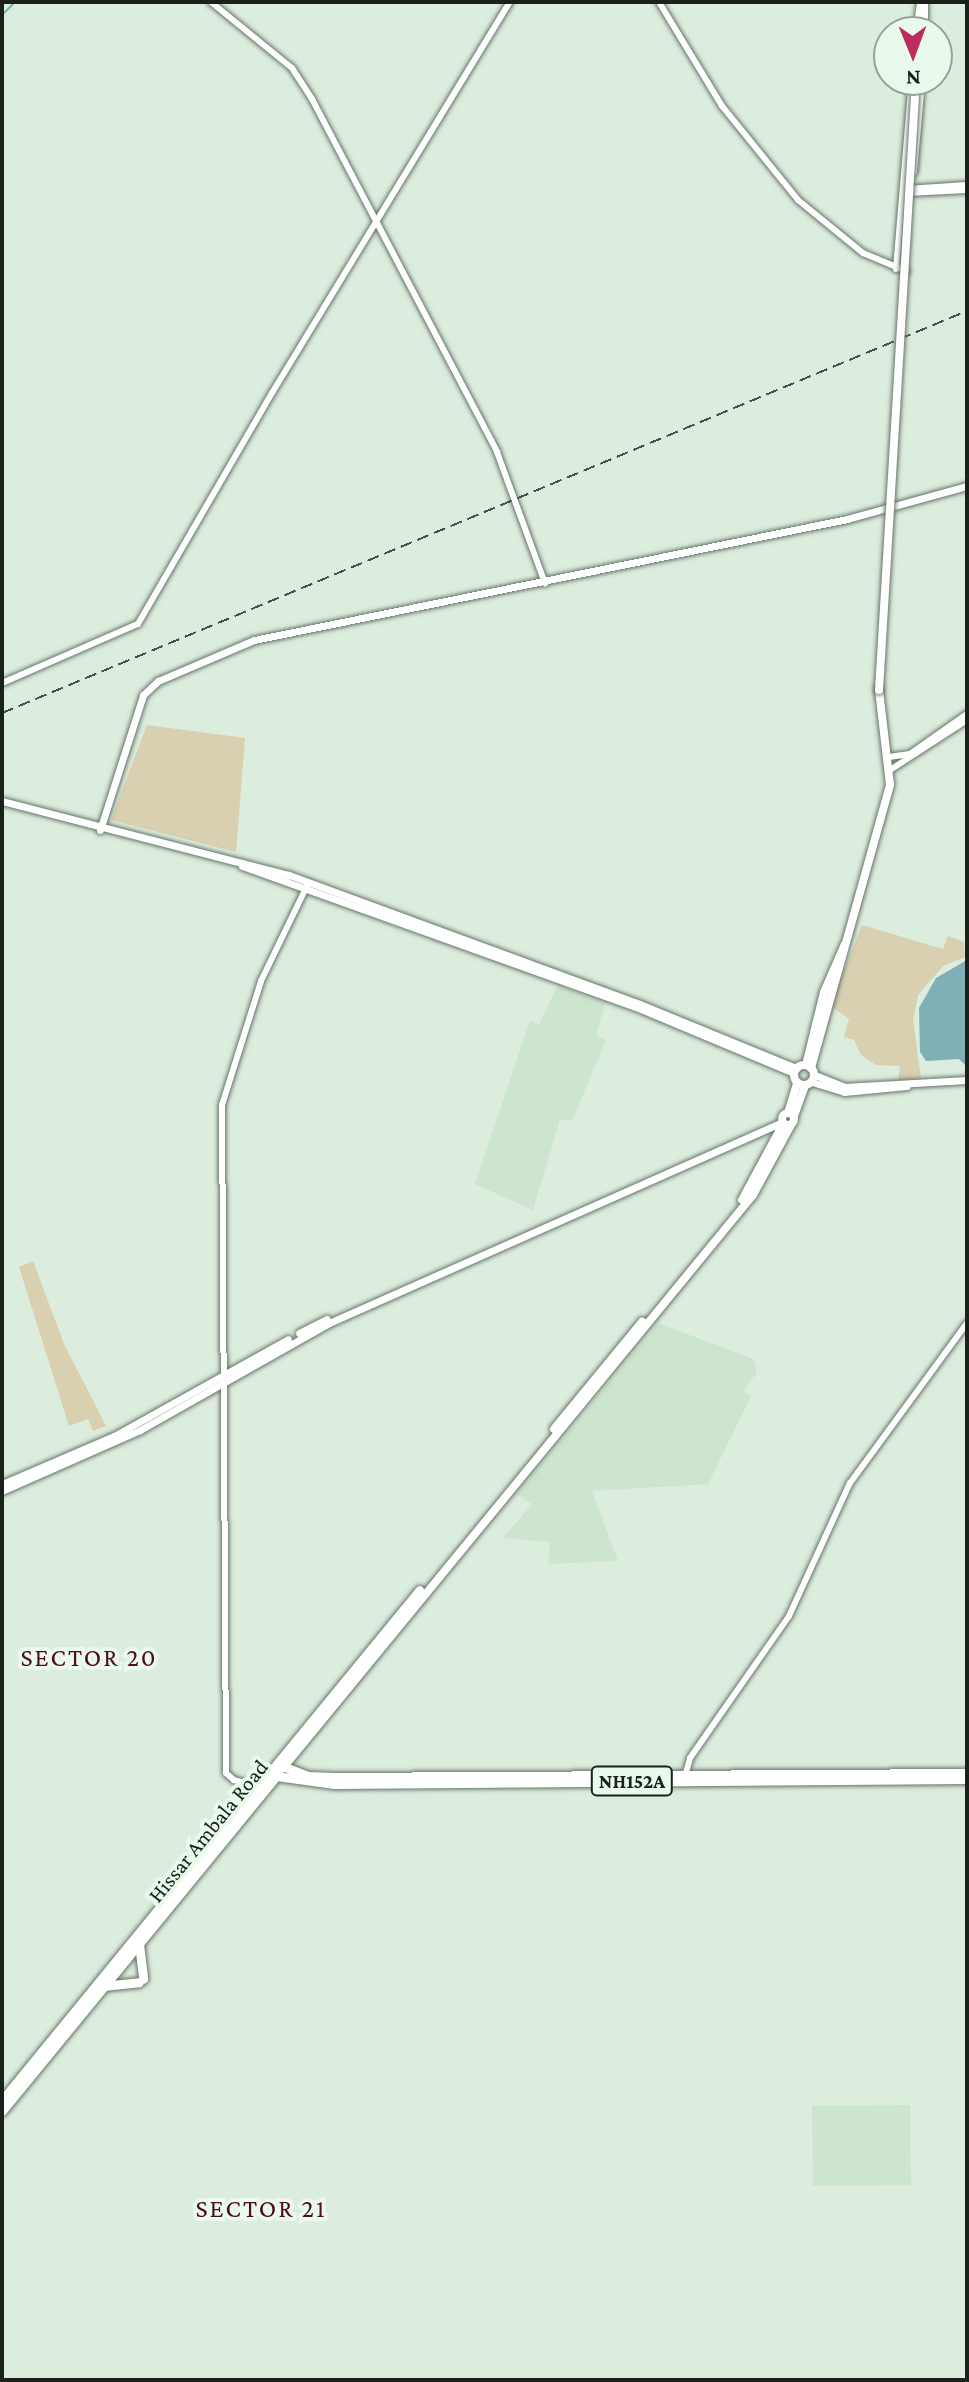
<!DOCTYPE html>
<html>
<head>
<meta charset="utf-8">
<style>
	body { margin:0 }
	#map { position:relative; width:969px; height:2382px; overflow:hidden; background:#dcecdd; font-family:"Crimson Pro",serif }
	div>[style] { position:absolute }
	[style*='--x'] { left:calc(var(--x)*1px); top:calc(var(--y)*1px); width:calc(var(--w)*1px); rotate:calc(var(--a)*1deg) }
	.built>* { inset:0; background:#cde4cf }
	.green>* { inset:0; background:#d9cfb1 }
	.water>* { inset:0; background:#7eb0b6 }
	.stream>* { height:2px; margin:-1px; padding:0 1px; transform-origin:1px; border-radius:1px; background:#7eb0b6 }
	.roads { filter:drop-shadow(0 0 2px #667568) drop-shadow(0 0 2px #667568) }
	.tertiary>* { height:6px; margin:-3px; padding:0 3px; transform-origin:3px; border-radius:3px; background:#fff }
	.secondary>* { height:7px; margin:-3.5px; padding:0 3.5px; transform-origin:3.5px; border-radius:3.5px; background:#fff }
	.primary>* { height:8px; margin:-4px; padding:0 4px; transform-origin:4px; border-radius:4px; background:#fff }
	.primary>.ring { margin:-4px; padding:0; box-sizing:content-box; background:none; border:8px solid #fff; border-radius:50% }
	.trunk>* { height:9px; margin:-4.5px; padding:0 4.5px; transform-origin:4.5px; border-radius:4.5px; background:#fff }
	.rail>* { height:2px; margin-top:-1px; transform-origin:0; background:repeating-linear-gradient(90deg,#485048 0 12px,transparent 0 18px) }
	.bridges { filter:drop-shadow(0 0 2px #667568) drop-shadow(0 0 2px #667568) }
	.primary-bridge>* { height:8px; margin:-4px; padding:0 4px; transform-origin:4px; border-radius:4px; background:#fff }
	span { translate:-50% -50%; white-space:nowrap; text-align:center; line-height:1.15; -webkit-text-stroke:8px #e9faeb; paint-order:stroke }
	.shield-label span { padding:2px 6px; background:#e9faeb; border:2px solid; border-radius:6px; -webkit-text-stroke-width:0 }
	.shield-label { font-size:20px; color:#1a201a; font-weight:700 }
	.street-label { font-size:22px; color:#1a201a }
	.quarter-label { font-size:26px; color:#500b22; letter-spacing:2px }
	.frame { position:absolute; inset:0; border:4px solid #1a201a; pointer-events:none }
	.north { position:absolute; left:873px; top:16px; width:80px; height:80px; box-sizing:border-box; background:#e9faeb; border:2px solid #96a397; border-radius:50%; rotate:179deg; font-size:22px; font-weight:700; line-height:32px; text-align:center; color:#1a201a }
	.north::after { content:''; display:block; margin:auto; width:28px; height:36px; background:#bc2d5b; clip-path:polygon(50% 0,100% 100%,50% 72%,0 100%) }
</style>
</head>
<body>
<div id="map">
	<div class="built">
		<i style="clip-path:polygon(558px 985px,605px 1004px,596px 1035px,606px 1040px,572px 1121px,560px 1119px,533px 1210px,475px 1184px,530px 1020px,539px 1025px)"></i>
		<i style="clip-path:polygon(658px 1323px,753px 1359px,757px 1372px,744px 1390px,751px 1396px,708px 1484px,592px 1491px,618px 1561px,548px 1564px,550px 1542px,503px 1538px,532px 1504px,517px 1494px)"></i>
		<i style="clip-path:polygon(910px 2105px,911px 2185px,813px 2186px,812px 2106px)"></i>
	</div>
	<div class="green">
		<i style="clip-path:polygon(147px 725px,245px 738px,236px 852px,111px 820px)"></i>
		<i style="clip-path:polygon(862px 925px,943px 949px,948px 936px,964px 942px,965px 957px,943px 966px,918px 995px,913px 1020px,921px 1078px,898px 1081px,900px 1066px,876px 1065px,861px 1055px,854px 1040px,844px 1037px,849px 1019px,830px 1005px)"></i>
		<i style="clip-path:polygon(33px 1261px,64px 1344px,106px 1426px,93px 1431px,88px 1419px,69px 1426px,19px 1267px)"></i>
	</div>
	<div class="water">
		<i style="clip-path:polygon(967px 960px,967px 1067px,959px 1059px,926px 1061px,920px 1052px,919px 1008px,936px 978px)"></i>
	</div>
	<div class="stream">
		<i style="--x:2;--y:15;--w:18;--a:-45"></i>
	</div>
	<div class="roads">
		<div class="tertiary">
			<i style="--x:211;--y:2;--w:104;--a:39.2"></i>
			<i style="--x:292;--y:68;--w:37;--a:57"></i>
			<i style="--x:312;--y:99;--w:399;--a:62.3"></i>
			<i style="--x:497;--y:452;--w:140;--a:69.9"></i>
			<i style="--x:659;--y:2;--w:122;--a:58.8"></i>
			<i style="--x:722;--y:106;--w:121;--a:51"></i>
			<i style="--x:798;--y:200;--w:84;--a:39.2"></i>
			<i style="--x:863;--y:253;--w:47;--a:22.7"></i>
			<i style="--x:916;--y:32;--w:30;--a:-82"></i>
			<i style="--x:925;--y:32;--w:30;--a:-90"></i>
			<i style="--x:914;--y:172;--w:92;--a:-85"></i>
			<i style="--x:906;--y:189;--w:61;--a:-3.8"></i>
			<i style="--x:907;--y:193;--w:60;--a:-2.9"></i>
			<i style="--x:896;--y:269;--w:190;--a:-85.2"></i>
			<i style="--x:2;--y:683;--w:148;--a:-23.5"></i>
			<i style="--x:138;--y:624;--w:267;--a:-59.9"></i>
			<i style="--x:272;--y:393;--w:458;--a:-58.7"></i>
			<i style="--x:889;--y:757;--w:21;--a:-8"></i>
			<i style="--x:910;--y:754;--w:70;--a:-35.1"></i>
			<i style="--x:890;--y:770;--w:92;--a:-33"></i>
			<i style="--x:685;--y:1776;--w:19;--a:-74"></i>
			<i style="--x:690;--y:1758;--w:173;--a:-55.1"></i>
			<i style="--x:789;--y:1616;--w:146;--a:-65.4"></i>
			<i style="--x:850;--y:1483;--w:198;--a:-53.8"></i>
			<i style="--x:259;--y:1786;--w:26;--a:-167"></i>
			<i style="--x:234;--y:1780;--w:11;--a:-139"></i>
			<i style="--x:226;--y:1773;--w:668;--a:-90.34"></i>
			<i style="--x:222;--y:1105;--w:130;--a:-72.5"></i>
			<i style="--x:261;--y:981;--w:106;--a:-64.2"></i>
		</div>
		<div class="secondary">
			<i style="--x:2;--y:801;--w:296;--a:14.5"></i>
			<i style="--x:289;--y:875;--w:374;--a:20.2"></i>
			<i style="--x:640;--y:1004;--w:169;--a:22.3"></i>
			<i style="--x:100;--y:830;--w:142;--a:-72.3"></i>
			<i style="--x:143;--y:695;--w:21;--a:-43"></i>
			<i style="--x:158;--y:681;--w:104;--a:-23.1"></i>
			<i style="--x:254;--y:640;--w:605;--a:-11.53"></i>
			<i style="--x:847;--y:519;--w:124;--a:-15.4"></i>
			<i style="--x:242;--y:866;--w:418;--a:19.7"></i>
			<i style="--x:636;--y:1007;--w:171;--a:22.7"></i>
			<i style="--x:815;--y:1075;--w:31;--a:22"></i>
			<i style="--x:844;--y:1087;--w:123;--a:-3.3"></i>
			<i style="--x:812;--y:1082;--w:34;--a:17"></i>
			<i style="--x:844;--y:1092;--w:63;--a:-5.4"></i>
			<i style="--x:299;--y:1333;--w:31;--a:-27"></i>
			<i style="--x:2;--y:1484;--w:122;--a:-23.2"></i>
			<i style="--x:114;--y:1436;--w:199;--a:-29.1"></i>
			<i style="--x:2;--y:1491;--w:151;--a:-23.8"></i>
			<i style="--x:140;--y:1430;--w:217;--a:-29.5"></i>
			<i style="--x:329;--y:1323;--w:496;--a:-23.9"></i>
		</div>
		<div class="primary">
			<i style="--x:920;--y:32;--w:30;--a:-84"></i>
			<i class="ring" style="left:794px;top:1065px;width:12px;height:12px"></i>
			<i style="--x:806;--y:1065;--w:75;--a:-76.1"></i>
			<i style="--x:824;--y:992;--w:52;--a:-66.4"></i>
			<i style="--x:811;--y:1068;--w:294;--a:-74.4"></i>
			<i style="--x:890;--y:785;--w:96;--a:-96.6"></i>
			<i class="ring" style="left:782px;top:1113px;width:4px;height:4px"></i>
			<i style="--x:788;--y:1113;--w:31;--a:-73"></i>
			<i style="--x:794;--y:1116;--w:32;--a:-70"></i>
			<i style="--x:742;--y:1200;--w:86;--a:-61.7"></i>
			<i style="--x:554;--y:1429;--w:139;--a:-50.6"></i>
			<i style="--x:277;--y:1764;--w:225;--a:-50.6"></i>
			<i style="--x:283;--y:1768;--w:741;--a:-50.64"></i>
			<i style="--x:753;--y:1195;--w:80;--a:-61.5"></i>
		</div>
		<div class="trunk">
			<i style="--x:269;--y:1775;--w:66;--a:7.9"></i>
			<i style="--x:334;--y:1784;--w:633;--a:-0.45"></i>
			<i style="--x:139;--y:1944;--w:35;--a:83"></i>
			<i style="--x:103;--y:1986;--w:36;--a:-6"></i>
			<i style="--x:2;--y:2100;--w:434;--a:-50.7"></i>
			<i style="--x:277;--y:1764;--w:33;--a:21"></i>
			<i style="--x:308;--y:1776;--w:26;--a:2"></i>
			<i style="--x:334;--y:1777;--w:633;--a:-0.36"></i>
			<i style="--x:2;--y:2111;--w:437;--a:-50.7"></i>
		</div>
	</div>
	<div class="rail">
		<i style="--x:2;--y:713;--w:1045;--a:-22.62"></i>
	</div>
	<div class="bridges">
		<div class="primary-bridge">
			<i style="--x:879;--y:690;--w:611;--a:-86.53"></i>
		</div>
	</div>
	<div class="shield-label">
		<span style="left:632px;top:1781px">NH152A</span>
	</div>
	<div class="street-label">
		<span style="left:208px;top:1831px;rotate:-51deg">Hissar Ambala Road</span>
	</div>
	<div class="quarter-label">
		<span style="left:89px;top:1658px">SECTOR 20</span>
		<span style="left:261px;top:2209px">SECTOR 21</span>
	</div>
	<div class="frame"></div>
	<div class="north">N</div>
</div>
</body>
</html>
